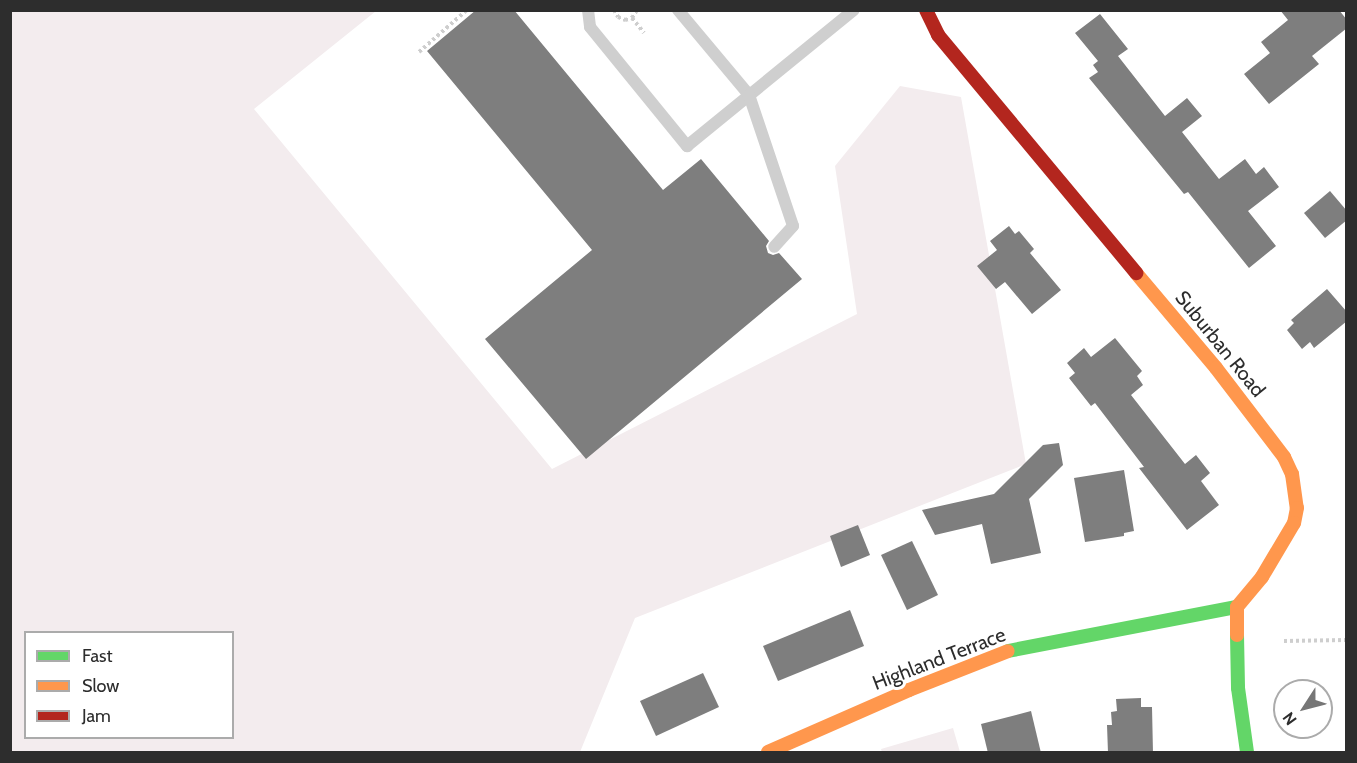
<!DOCTYPE html>
<html>
<head>
<meta charset="utf-8">
<style>
	body { margin:0 }
	#map { position:relative; width:1357px; height:763px; overflow:hidden; background:#fff; font-family:Cabin,sans-serif }
	div>[style] { position:absolute }
	[style*='--x'] { left:calc(var(--x)*1px); top:calc(var(--y)*1px); width:calc(var(--w)*1px); rotate:calc(var(--a)*1deg) }
	.green>* { inset:0; background:#f3ecee }
	.building>* { inset:0; background:#7e7e7e }
	.path>* { height:4px; margin-top:-2px; transform-origin:0; background:repeating-linear-gradient(90deg,#cecece 0 3px,transparent 0 6px) }
	.lane>* { height:12px; margin:-6px; padding:0 6px; transform-origin:6px; border-radius:6px; background:#cfcfcf }
	.fast>* { height:14px; margin:-7px; padding:0 7px; transform-origin:7px; border-radius:7px; background:#63d668 }
	.slow>* { height:14px; margin:-7px; padding:0 7px; transform-origin:7px; border-radius:7px; background:#ff974d }
	.jam>* { height:14px; margin:-7px; padding:0 7px; transform-origin:7px; border-radius:7px; background:#b3261e }
	span { translate:-50% -50%; white-space:nowrap; text-align:center; line-height:1.15; -webkit-text-stroke:6px #fff; paint-order:stroke }
	.street-label { font-size:20px; color:#2d2d2d }
	.frame { position:absolute; inset:0; border:12px solid #2d2d2d; pointer-events:none }
	.legend { position:absolute; left:24px; top:631px; width:210px; height:108px; box-sizing:border-box; background:#fff; border:2px solid #ababab; margin:0; padding:8px 10px; list-style:none; font-size:18px; color:#2d2d2d }
	.legend li { display:flex; align-items:center; gap:12px; height:30px }
	.legend b { width:30px; border:2px solid #ababab }
	.north { position:absolute; left:1273px; top:679px; width:60px; height:60px; box-sizing:border-box; background:#fff; border:2px solid #ababab; border-radius:50%; rotate:234deg; font-size:16px; font-weight:700; line-height:24px; text-align:center; color:#2d2d2d }
	.north::after { content:''; display:block; margin:auto; width:21px; height:27px; background:#767676; clip-path:polygon(50% 0,100% 100%,50% 72%,0 100%) }
</style>
</head>
<body>
<div id="map">
	<div class="green">
		<i style="clip-path:polygon(evenodd,10px 11px,376px 11px,254px 109px,552px 469px,857px 314px,835px 166px,900px 86px,961px 97px,1026px 464px,635px 618px,580px 752px,11px 752px,10px 11px,26px 632px,232px 632px,232px 738px,26px 738px,26px 632px)"></i>
		<i style="clip-path:polygon(953px 728px,960px 752px,882px 752px,881px 749px)"></i>
	</div>
	<div class="building">
		<i style="clip-path:polygon(476px 10px,514px 10px,663px 190px,701px 159px,769px 241px,766px 246px,768px 253px,773px 255px,779px 253px,802px 279px,586px 459px,485px 339px,592px 250px,427px 51px)"></i>
		<i style="clip-path:polygon(1280px 10px,1339px 10px,1347px 20px,1347px 28px,1312px 56px,1319px 64px,1269px 104px,1244px 74px,1270px 53px,1261px 42px,1288px 20px)"></i>
		<i style="clip-path:polygon(1100px 14px,1128px 49px,1118px 56px,1165px 116px,1187px 98px,1202px 116px,1182px 132px,1219px 179px,1245px 159px,1256px 174px,1264px 167px,1279px 187px,1248px 211px,1276px 246px,1249px 268px,1188px 192px,1184px 194px,1089px 78px,1098px 72px,1093px 65px,1098px 61px,1075px 33px)"></i>
		<i style="clip-path:polygon(1330px 191px,1347px 211px,1347px 220px,1325px 238px,1304px 213px)"></i>
		<i style="clip-path:polygon(1009px 226px,1015px 234px,1019px 231px,1034px 249px,1030px 253px,1061px 290px,1032px 314px,1005px 282px,996px 289px,977px 266px,997px 250px,990px 241px)"></i>
		<i style="clip-path:polygon(1327px 289px,1347px 312px,1347px 321px,1314px 348px,1310px 342px,1302px 349px,1287px 330px,1294px 323px,1291px 320px)"></i>
		<i style="clip-path:polygon(1115px 338px,1142px 371px,1137px 376px,1143px 385px,1131px 395px,1185px 464px,1196px 455px,1210px 473px,1201px 481px,1219px 505px,1187px 530px,1139px 468px,1144px 467px,1095px 403px,1091px 406px,1069px 378px,1075px 373px,1067px 363px,1084px 348px,1091px 357px)"></i>
		<i style="clip-path:polygon(1059px 443px,1063px 465px,1029px 499px,1041px 553px,991px 564px,982px 524px,935px 535px,922px 510px,994px 494px,1043px 445px)"></i>
		<i style="clip-path:polygon(1124px 470px,1134px 531px,1124px 533px,1124px 536px,1085px 542px,1074px 478px)"></i>
		<i style="clip-path:polygon(858px 525px,870px 555px,841px 567px,830px 536px)"></i>
		<i style="clip-path:polygon(912px 541px,938px 595px,907px 610px,881px 555px)"></i>
		<i style="clip-path:polygon(850px 610px,864px 646px,778px 681px,763px 646px)"></i>
		<i style="clip-path:polygon(703px 673px,719px 707px,656px 736px,640px 701px)"></i>
		<i style="clip-path:polygon(1141px 698px,1141px 707px,1152px 707px,1153px 753px,1108px 753px,1107px 725px,1112px 725px,1111px 712px,1117px 711px,1116px 699px)"></i>
		<i style="clip-path:polygon(1031px 711px,1041px 753px,988px 753px,981px 724px)"></i>
	</div>
	<div class="path">
		<i style="--x:614;--y:10;--w:8;--a:60"></i>
		<i style="--x:618;--y:17;--w:8;--a:23"></i>
		<i style="--x:625;--y:20;--w:7;--a:-16"></i>
		<i style="--x:632;--y:18;--w:9;--a:-58"></i>
		<i style="--x:632;--y:18;--w:19;--a:51"></i>
		<i style="--x:419;--y:52;--w:64;--a:-41.2"></i>
		<i style="--x:1284;--y:641;--w:62;--a:-0.9"></i>
	</div>
	<div class="lane">
		<i style="--x:588;--y:10;--w:17;--a:83"></i>
		<i style="--x:590;--y:27;--w:154;--a:50.8"></i>
		<i style="--x:687;--y:146;--w:215;--a:-39.2"></i>
		<i style="--x:678;--y:10;--w:111;--a:50.1"></i>
		<i style="--x:749;--y:95;--w:138;--a:71.4"></i>
		<i style="--x:793;--y:226;--w:28;--a:132"></i>
	</div>
	<div class="fast">
		<i style="--x:1237;--y:635;--w:53;--a:88.9"></i>
		<i style="--x:1238;--y:688;--w:65;--a:82"></i>
		<i style="--x:1008;--y:651;--w:233;--a:-10.9"></i>
	</div>
	<div class="slow">
		<i style="--x:1136;--y:273;--w:124;--a:49.9"></i>
		<i style="--x:1216;--y:368;--w:112;--a:52.6"></i>
		<i style="--x:1284;--y:457;--w:19;--a:65"></i>
		<i style="--x:1292;--y:474;--w:34;--a:82"></i>
		<i style="--x:1297;--y:508;--w:15;--a:101"></i>
		<i style="--x:1294;--y:523;--w:63;--a:120.7"></i>
		<i style="--x:1262;--y:577;--w:39;--a:130"></i>
		<i style="--x:1237;--y:607;--w:28;--a:90"></i>
		<i style="--x:768;--y:752;--w:154;--a:-23.7"></i>
		<i style="--x:909;--y:690;--w:106;--a:-21.5"></i>
	</div>
	<div class="jam">
		<i style="--x:926;--y:10;--w:28;--a:64"></i>
		<i style="--x:938;--y:35;--w:310;--a:50.2"></i>
	</div>
	<div class="street-label">
		<span style="left:1220px;top:344px;rotate:51deg">Suburban Road</span>
		<span style="left:939px;top:659px;rotate:-21deg">Highland Terrace</span>
	</div>
	<div class="frame"></div>
	<ul class="legend">
	<li><b style="height:8px;background:#63d668"></b>Fast</li>
	<li><b style="height:8px;background:#ff974d"></b>Slow</li>
	<li><b style="height:8px;background:#b3261e"></b>Jam</li>
	</ul>
	<div class="north">N</div>
</div>
</body>
</html>
